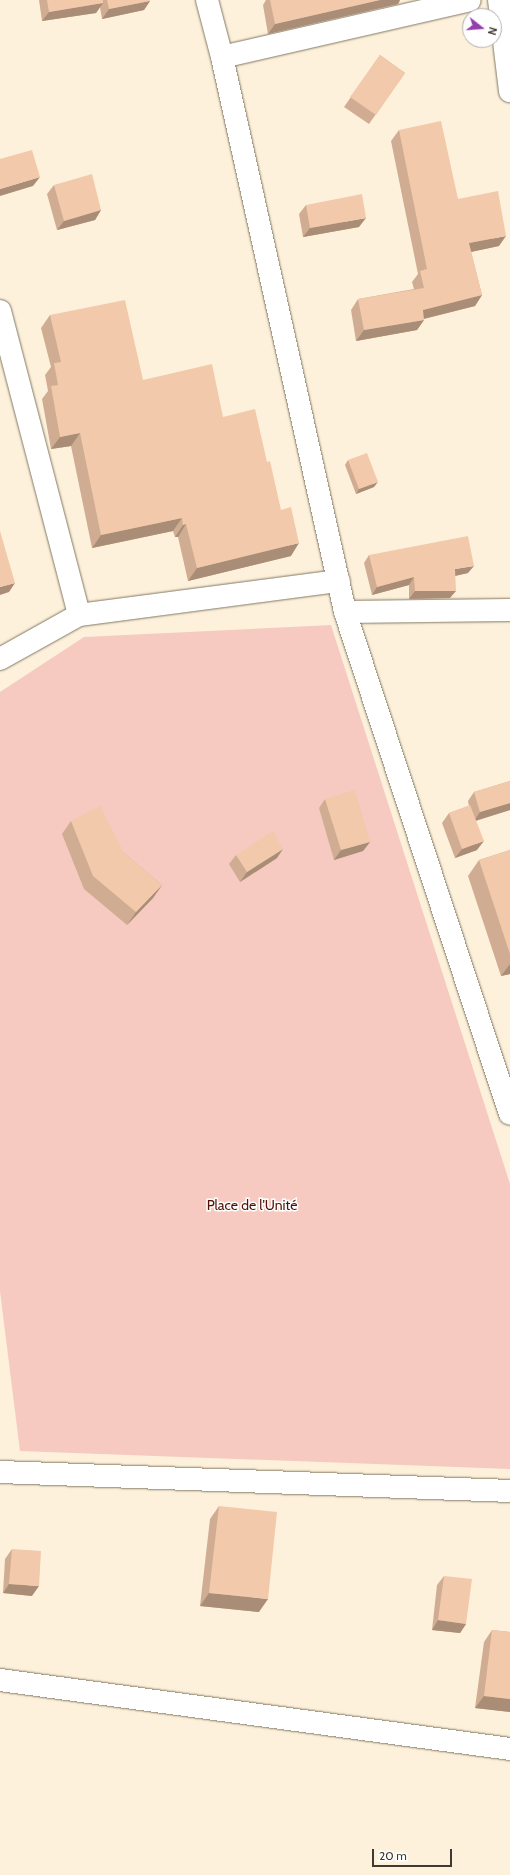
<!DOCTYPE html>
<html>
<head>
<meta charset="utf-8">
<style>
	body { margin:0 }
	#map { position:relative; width:510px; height:1875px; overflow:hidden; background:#fdf1db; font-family:Cabin,sans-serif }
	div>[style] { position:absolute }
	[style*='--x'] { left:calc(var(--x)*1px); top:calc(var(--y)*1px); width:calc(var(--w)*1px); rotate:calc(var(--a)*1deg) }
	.green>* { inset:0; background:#f6cac0 }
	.roads { filter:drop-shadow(0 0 1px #827864) drop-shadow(0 0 1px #827864) }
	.street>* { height:22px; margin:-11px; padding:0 11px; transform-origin:11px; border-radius:11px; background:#fff }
	.secondary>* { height:22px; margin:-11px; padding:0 11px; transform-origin:11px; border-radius:11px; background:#fff }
	.wall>* { inset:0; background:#d0ad92 }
	.shaded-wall>* { inset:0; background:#a98d77 }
	.building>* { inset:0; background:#f2c9aa }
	span { translate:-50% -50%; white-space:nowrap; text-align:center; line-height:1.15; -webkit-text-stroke:3px #fff; paint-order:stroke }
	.park-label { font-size:14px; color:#4f1307 }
	.north { position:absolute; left:462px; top:8px; width:40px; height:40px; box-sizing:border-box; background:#fff; border:1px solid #b2b0ad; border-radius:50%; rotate:107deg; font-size:11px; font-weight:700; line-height:16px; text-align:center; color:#3e3a31 }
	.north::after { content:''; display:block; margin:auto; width:14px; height:18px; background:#953fac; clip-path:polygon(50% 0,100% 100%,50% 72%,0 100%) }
	.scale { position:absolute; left:372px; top:1849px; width:80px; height:18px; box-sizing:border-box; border:2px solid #3e3a31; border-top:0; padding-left:5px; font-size:12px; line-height:14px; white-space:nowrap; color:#3e3a31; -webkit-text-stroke:3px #fff; paint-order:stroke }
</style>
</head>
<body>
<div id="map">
	<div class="green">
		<i style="clip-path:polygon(331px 625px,510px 1184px,510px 1469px,20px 1451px,0 1291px,0 692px,84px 637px)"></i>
	</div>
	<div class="roads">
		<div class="street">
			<i style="--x:499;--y:0;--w:92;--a:83.1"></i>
			<i style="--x:222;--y:57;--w:254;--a:-12.9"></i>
			<i style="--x:0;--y:311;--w:314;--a:75.4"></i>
			<i style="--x:345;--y:612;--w:165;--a:-0.7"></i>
			<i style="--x:0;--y:659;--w:90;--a:-29.1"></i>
			<i style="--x:79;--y:615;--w:262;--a:-7.5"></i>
			<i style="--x:0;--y:1472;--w:510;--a:2.13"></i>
			<i style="--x:0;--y:1680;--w:515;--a:7.7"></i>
		</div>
		<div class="secondary">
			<i style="--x:207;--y:0;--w:59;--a:75.3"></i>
			<i style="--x:222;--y:57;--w:568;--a:77.5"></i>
			<i style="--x:345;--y:612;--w:528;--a:71.81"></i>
		</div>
	</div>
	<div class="wall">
		<i style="clip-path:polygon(39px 0,150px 0,150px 1px,144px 10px,102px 19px,100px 7px,96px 13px,42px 21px)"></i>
		<i style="clip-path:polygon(266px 0,400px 0,398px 4px,268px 34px,263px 5px)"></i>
		<i style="clip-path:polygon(380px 55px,405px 73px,369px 124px,344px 107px)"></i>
		<i style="clip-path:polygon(399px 130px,499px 246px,471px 252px,482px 295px,475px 306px,424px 319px,424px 320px,417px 330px,356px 341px,351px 310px,358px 299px,414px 289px,412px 282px,418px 274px,391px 141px)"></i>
		<i style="clip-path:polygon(54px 185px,101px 210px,95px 220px,57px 230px,47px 194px)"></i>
		<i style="clip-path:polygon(306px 205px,359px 227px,303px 237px,299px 214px)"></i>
		<i style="clip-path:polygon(50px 315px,143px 380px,223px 417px,267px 462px,291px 556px,188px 581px,178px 537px,175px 537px,173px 531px,92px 548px,71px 446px,51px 449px,42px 399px,48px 391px,45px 375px,51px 367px,41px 328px)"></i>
		<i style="clip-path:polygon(348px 460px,374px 487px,356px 494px,345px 465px)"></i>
		<i style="clip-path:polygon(369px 555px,468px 573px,455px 576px,450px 598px,409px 599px,409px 585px,372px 595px,364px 563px)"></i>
		<i style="clip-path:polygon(510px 781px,510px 810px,476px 821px,477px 850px,455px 858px,442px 823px,449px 813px,469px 806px,468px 801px,474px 792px)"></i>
		<i style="clip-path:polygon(325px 799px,370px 842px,363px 851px,334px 860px,319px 808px)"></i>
		<i style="clip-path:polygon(71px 821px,124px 853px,162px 885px,153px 898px,127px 925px,84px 889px,62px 834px)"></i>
		<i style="clip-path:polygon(510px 850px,510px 974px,501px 976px,468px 876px,479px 860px)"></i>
		<i style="clip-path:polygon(236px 855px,277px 858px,240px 882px,229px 864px)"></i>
		<i style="clip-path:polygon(219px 1506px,259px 1612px,200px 1606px,210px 1519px)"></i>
		<i style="clip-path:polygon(12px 1549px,32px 1596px,3px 1593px,5px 1559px)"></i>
		<i style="clip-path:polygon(444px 1576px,466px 1624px,460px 1633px,432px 1630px,437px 1585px)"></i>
		<i style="clip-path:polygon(492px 1630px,510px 1632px,510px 1712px,475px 1708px,484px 1642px)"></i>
	</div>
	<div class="shaded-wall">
		<i style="clip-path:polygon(380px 0,400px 0,398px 4px,268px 34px,275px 24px)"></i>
		<i style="clip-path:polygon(150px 1px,144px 10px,102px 19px,109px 9px)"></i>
		<i style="clip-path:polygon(103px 3px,96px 13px,42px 21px,49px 12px)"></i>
		<i style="clip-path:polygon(40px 177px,33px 186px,0 196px,0 189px)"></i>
		<i style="clip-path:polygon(101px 210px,95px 220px,57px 230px,64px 221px)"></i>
		<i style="clip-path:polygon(366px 218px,359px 227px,303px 237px,310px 228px)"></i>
		<i style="clip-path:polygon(506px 236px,499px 246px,461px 254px,469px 243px)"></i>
		<i style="clip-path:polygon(482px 295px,475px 306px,415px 321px,423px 310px)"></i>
		<i style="clip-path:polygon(424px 320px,417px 330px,356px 341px,364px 330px)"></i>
		<i style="clip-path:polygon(80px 433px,71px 446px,51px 449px,60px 437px)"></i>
		<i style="clip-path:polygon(378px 482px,374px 487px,356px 494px,359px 489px)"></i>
		<i style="clip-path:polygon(182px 518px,173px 531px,92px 548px,101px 535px)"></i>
		<i style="clip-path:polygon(186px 524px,178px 537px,175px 537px,183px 525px)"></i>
		<i style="clip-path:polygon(299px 543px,291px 556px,188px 581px,197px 568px)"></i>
		<i style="clip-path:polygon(474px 566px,468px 573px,450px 577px,455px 569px)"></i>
		<i style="clip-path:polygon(414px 577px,409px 585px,372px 595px,377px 587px)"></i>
		<i style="clip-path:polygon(15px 583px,9px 592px,0 595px,0 587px)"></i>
		<i style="clip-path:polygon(415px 591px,456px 591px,450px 598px,409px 599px)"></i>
		<i style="clip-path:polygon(510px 803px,510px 810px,474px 821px,480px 812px)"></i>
		<i style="clip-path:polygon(484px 841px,477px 850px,455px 858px,462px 849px)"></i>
		<i style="clip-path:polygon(370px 842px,363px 851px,334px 860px,341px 850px)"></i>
		<i style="clip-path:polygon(283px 849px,277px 858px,240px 882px,247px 872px)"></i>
		<i style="clip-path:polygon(162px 885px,153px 898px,127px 925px,136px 912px)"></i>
		<i style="clip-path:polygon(510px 964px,510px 974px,501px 976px)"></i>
		<i style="clip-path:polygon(9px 1584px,39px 1586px,32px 1596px,3px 1593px)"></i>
		<i style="clip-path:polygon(209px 1593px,268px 1599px,259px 1612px,200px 1606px)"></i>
		<i style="clip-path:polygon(438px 1620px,466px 1624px,460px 1633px,432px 1630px)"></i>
		<i style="clip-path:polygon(484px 1696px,510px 1699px,510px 1712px,475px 1708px)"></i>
	</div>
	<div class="building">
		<i style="clip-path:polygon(47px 0,103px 0,103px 3px,49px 12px)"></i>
		<i style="clip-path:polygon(107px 0,150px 0,150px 1px,109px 9px)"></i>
		<i style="clip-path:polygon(270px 0,380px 0,275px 24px)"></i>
		<i style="clip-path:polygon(380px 55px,405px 73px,376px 115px,350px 97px)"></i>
		<i style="clip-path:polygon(441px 121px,458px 199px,498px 191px,506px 236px,469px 243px,482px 295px,423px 310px,424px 320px,364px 330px,358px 299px,424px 288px,420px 271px,427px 269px,399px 130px)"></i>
		<i style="clip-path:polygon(32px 150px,40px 177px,0 189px,0 159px)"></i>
		<i style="clip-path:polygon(92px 174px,101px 210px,64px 221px,54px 185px)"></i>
		<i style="clip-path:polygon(362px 194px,366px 218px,310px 228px,306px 205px)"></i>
		<i style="clip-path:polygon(125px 300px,143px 380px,212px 364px,223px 417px,255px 409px,267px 462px,270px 461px,281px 510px,291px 507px,299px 543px,197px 568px,186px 524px,183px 525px,182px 518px,101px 535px,80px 433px,60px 437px,51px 386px,58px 385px,54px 363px,61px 362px,50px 315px)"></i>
		<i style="clip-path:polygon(367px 453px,378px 482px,359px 489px,348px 460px)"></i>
		<i style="clip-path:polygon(0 531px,15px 583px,0 587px)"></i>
		<i style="clip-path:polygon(468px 536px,474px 566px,455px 569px,456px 591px,415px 591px,414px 577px,377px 587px,369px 555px)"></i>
		<i style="clip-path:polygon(510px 781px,510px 803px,480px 812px,474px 792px)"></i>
		<i style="clip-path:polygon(355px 790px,370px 842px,341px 850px,325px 799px)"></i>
		<i style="clip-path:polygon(470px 805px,484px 841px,462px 849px,449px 813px)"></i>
		<i style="clip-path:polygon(100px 806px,124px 853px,162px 885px,136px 912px,93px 876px,71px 821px)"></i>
		<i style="clip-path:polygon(273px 831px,283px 849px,247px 872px,236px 855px)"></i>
		<i style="clip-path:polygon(510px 850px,510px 954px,479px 860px)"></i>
		<i style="clip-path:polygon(219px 1506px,277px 1512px,268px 1599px,209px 1593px)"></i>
		<i style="clip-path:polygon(12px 1549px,41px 1551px,39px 1586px,9px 1584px)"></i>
		<i style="clip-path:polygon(444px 1576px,472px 1579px,466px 1624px,438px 1620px)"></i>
		<i style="clip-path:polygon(492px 1630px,510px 1632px,510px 1699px,484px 1696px)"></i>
	</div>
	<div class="park-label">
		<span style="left:252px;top:1205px">Place de l'Unité</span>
	</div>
	<div class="north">N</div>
	<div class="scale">20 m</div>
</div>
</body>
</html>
